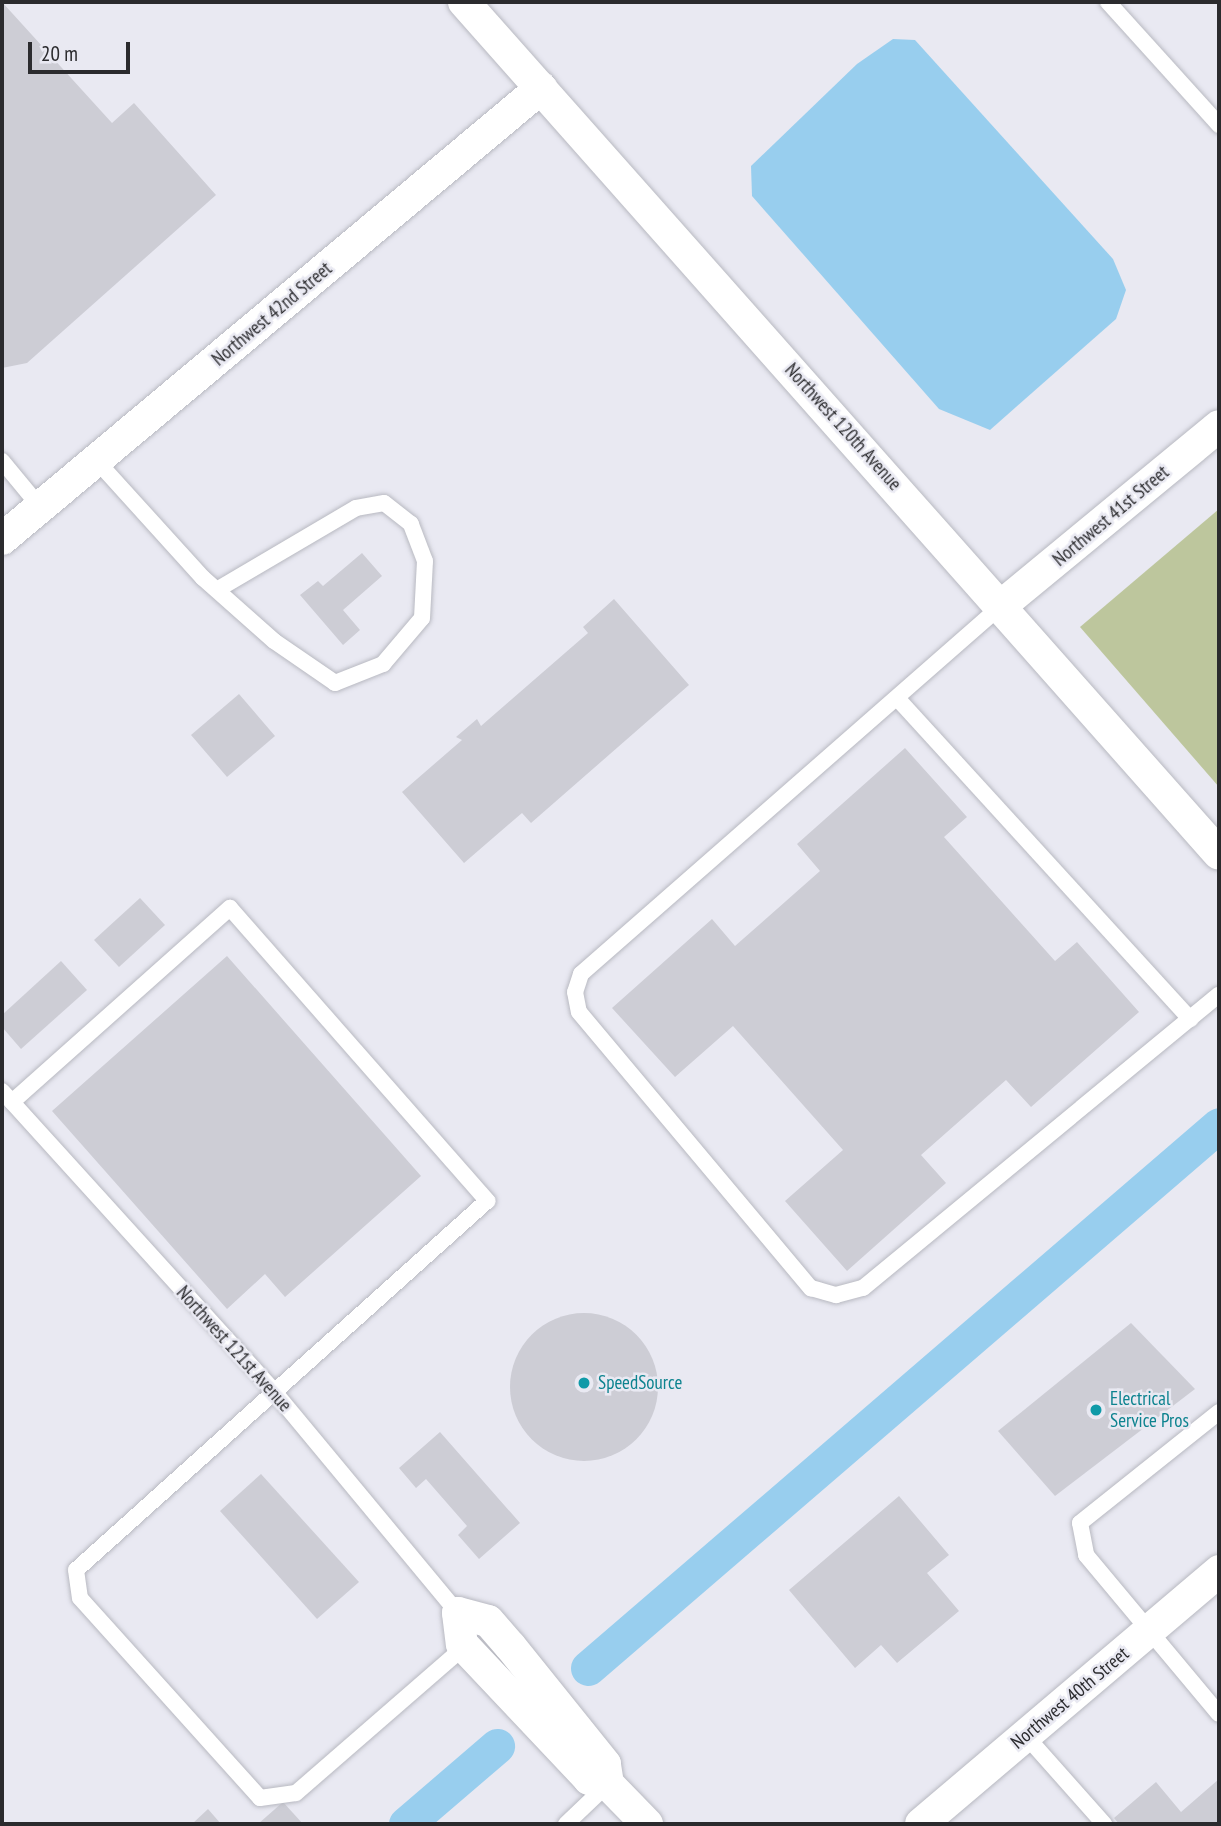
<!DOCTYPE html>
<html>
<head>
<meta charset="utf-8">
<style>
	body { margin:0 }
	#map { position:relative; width:1221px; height:1826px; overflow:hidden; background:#e9e9f2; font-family:"PT Sans Narrow",sans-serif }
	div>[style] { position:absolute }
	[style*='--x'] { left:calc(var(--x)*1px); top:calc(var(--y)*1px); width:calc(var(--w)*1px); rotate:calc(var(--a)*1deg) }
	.green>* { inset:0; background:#bdc69d }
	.water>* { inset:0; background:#98ceee }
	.canal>* { height:35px; margin:-17.5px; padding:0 17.5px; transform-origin:17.5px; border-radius:17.5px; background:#98ceee }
	.building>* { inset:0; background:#cdcdd5 }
	.round { border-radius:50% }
	.roads { filter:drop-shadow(0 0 2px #b8b9c1) drop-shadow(0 0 2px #b8b9c1) }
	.lane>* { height:16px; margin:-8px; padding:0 8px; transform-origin:8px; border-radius:8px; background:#fff }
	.street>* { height:32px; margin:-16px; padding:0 16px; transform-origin:16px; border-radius:16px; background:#fff }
	.dots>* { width:19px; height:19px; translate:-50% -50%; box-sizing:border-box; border:4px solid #e9e9f2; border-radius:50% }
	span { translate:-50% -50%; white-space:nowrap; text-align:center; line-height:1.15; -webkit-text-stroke:5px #e9e9f2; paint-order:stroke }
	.street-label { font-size:19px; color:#2b2b2e }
	.culture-label { font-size:19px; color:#0d838f }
	.left { translate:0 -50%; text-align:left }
	.frame { position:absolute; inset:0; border:4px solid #2b2b2e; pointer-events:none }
	.scale { position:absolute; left:28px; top:42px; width:102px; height:32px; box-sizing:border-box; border:4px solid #2b2b2e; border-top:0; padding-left:9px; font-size:21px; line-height:24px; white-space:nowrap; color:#2b2b2e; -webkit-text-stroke:5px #e9e9f2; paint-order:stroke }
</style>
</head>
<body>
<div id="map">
	<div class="green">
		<i style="clip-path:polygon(1219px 509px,1219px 787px,1080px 627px)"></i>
	</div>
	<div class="water">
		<i style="clip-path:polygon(893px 39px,915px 40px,1113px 259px,1126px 290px,1116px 319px,990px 430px,939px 409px,752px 196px,751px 166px,857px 64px)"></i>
	</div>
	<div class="canal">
		<i style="--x:588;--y:1668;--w:832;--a:-40.71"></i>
		<i style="--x:406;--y:1824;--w:120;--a:-40.6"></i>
	</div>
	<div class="building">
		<i style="clip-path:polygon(2px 2px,112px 123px,134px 103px,216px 195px,27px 363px,2px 368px)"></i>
		<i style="clip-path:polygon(362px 553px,382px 576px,343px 610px,360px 630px,343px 645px,300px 595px,318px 581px,323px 586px)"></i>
		<i style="clip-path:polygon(614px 599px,689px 685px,531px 823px,522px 813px,464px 863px,402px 792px,462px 740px,456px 737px,477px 719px,481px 726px,588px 633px,583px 627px)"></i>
		<i style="clip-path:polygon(239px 694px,275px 736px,227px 777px,191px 735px)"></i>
		<i style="clip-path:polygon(905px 748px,967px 817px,944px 837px,1055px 961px,1077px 942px,1139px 1012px,1031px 1107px,1006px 1080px,921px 1155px,946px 1183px,847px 1271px,785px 1201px,843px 1150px,733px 1026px,675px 1077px,612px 1008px,712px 919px,735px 946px,820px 871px,797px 844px)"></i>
		<i style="clip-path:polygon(140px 898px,165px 925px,119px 967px,94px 940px)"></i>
		<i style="clip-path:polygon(227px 956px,421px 1176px,285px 1297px,265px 1274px,227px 1309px,52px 1111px)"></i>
		<i style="clip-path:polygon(61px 961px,87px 990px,21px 1049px,2px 1027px,2px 1015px)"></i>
		<i class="round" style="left:510px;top:1313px;width:148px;height:148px"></i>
		<i style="clip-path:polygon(1131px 1323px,1195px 1389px,1055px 1496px,998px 1431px)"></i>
		<i style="clip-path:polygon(440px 1432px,520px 1523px,479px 1559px,458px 1535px,467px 1526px,426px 1479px,416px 1488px,399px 1468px)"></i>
		<i style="clip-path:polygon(261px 1474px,359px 1582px,317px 1619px,220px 1511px)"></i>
		<i style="clip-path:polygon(899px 1496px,949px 1555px,927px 1573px,959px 1611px,897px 1663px,881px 1645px,855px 1668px,789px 1590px)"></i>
		<i style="clip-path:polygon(1219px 1779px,1219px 1824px,1119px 1824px,1114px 1818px,1156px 1782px,1181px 1812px)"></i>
		<i style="clip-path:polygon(283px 1802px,303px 1824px,258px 1824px)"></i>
		<i style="clip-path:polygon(208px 1809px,221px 1824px,192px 1824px)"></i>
	</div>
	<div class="roads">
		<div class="lane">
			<i style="--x:1108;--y:2;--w:166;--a:47.9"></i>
			<i style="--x:96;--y:460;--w:159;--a:47.8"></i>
			<i style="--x:203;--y:578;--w:95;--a:41.6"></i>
			<i style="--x:274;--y:641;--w:74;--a:34.5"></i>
			<i style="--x:335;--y:683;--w:52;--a:-21.6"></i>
			<i style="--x:383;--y:664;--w:60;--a:-49.7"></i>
			<i style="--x:422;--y:618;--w:57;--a:-87"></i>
			<i style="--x:425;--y:561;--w:40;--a:-111"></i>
			<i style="--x:411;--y:524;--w:34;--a:-142"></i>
			<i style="--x:384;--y:503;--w:28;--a:170"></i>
			<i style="--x:356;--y:508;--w:161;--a:149.5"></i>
			<i style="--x:2;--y:461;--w:60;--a:50.4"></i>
			<i style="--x:1002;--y:605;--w:560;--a:138.77"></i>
			<i style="--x:581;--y:974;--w:19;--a:108"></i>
			<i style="--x:575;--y:992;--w:20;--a:79"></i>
			<i style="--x:579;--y:1012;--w:361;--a:50"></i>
			<i style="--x:811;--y:1288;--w:26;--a:16"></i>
			<i style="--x:836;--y:1295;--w:28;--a:-15"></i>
			<i style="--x:863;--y:1288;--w:461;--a:-39.5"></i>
			<i style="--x:897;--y:698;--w:435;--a:47.6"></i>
			<i style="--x:2;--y:1091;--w:402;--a:47.8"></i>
			<i style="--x:272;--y:1389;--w:291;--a:50.3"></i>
			<i style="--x:12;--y:1102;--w:292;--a:-41.7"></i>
			<i style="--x:230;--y:908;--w:390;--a:48.7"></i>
			<i style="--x:487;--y:1201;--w:552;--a:138.08"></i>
			<i style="--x:76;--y:1570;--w:28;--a:82"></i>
			<i style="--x:80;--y:1598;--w:269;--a:48"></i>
			<i style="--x:260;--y:1798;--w:36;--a:-8"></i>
			<i style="--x:296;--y:1793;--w:223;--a:-41"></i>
			<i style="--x:1219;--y:1412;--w:178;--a:141.4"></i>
			<i style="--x:1080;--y:1523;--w:33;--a:79"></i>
			<i style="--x:1086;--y:1555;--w:207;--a:50.1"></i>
			<i style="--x:1026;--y:1736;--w:118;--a:48.4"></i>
			<i style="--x:566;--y:1824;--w:58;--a:-43.6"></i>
		</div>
		<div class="street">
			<i style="--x:464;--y:2;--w:1138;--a:48.45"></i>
			<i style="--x:2;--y:539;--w:703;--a:-39.92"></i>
			<i style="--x:1002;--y:605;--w:281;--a:-39.5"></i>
			<i style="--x:608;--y:1784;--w:20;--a:-99"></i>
			<i style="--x:605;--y:1764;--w:151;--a:-128.8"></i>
			<i style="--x:510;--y:1646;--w:33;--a:-131"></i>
			<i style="--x:488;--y:1621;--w:31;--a:-165"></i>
			<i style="--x:458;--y:1613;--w:31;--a:83"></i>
			<i style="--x:462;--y:1644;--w:185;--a:46.7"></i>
			<i style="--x:589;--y:1779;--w:20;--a:15"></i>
			<i style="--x:608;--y:1784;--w:56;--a:45.7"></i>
			<i style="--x:921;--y:1824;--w:391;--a:-40.3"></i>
		</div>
	</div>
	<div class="dots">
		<i style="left:584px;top:1383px;background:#0f9aa8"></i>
		<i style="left:1096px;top:1410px;background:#0f9aa8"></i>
	</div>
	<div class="street-label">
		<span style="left:272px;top:314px;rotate:-40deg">Northwest 42nd Street</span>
		<span style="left:843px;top:427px;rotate:48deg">Northwest 120th Avenue</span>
		<span style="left:1111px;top:516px;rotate:-40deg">Northwest 41st Street</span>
		<span style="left:234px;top:1349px;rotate:48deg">Northwest 121st Avenue</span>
		<span style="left:1070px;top:1698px;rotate:-40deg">Northwest 40th Street</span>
	</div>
	<div class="culture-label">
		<span class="left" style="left:598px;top:1383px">SpeedSource</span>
		<span class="left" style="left:1110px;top:1410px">Electrical<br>Service Pros</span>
	</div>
	<div class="frame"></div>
	<div class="scale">20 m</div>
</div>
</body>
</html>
